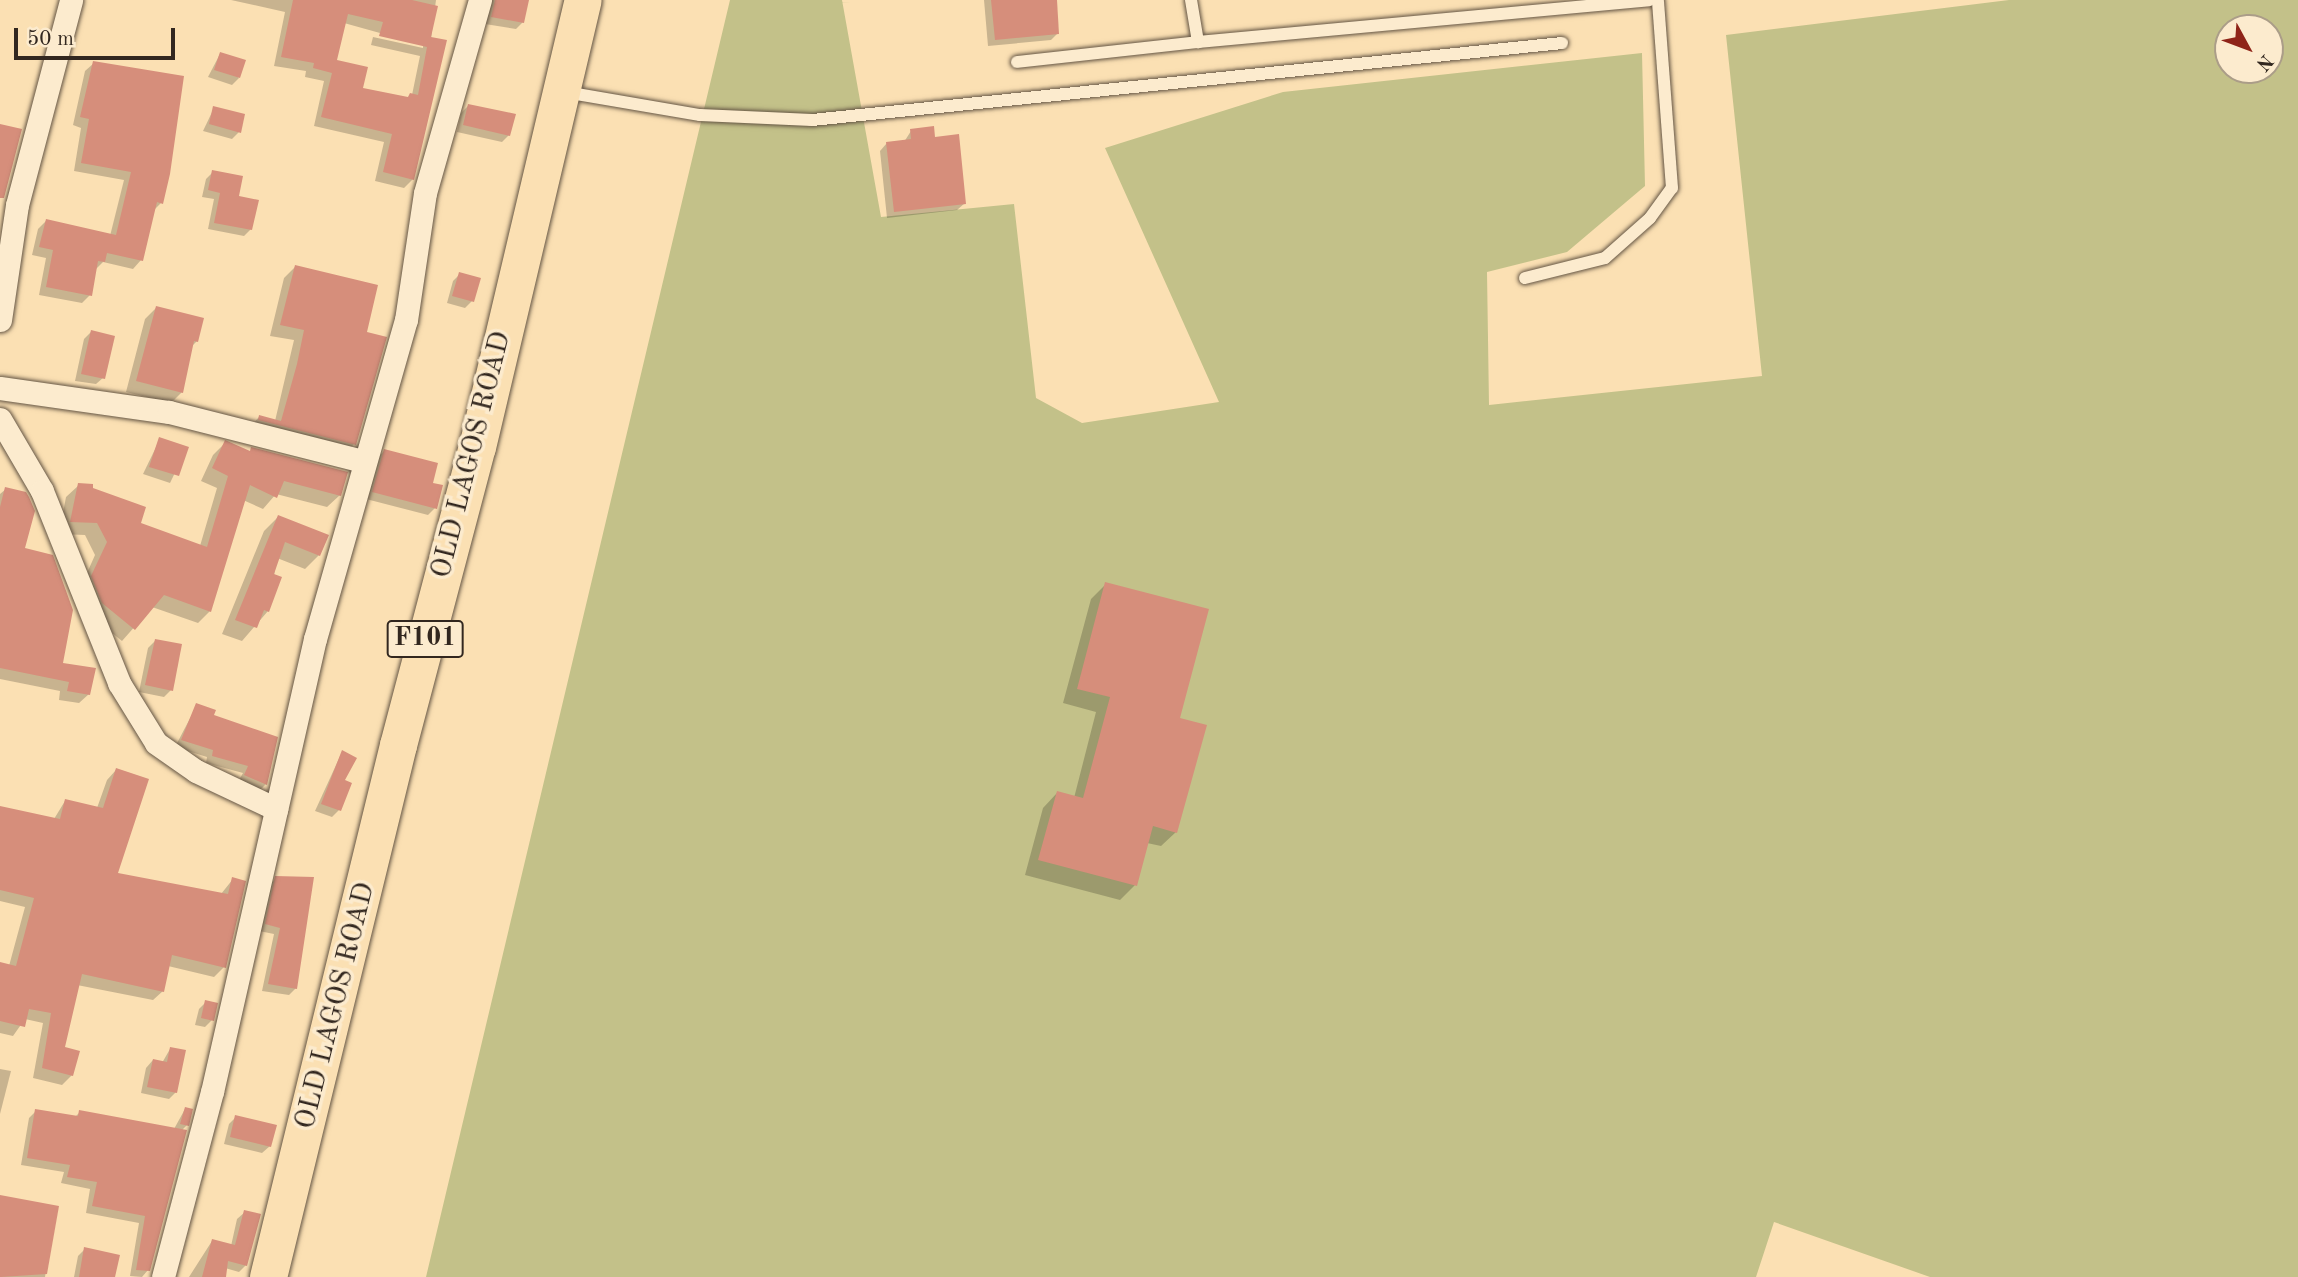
<!DOCTYPE html>
<html>
<head>
<meta charset="utf-8">
<style>
	body { margin:0 }
	#map { position:relative; width:2298px; height:1277px; overflow:hidden; background:#fbe0b3; font-family:"Old Standard TT",serif }
	div>[style] { position:absolute }
	[style*='--x'] { left:calc(var(--x)*1px); top:calc(var(--y)*1px); width:calc(var(--w)*1px); rotate:calc(var(--a)*1deg) }
	.green>* { inset:0; background:#c3c189 }
	.shadow>* { inset:0; background:#0003 }
	.building>* { inset:0; background:#d68e7b }
	.roads { filter:drop-shadow(0 0 2px #645544) drop-shadow(0 0 2px #645544) }
	.service>* { height:12px; margin:-6px; padding:0 6px; transform-origin:6px; border-radius:6px; background:#fcebce }
	.minor>* { height:23px; margin:-11.5px; padding:0 11.5px; transform-origin:11.5px; border-radius:11.5px; background:#fcebce }
	.primary>* { height:37px; margin:-18.5px; padding:0 18.5px; transform-origin:18.5px; border-radius:18.5px; background:#fbe0b3 }
	span { translate:-50% -50%; white-space:nowrap; text-align:center; line-height:1.15; -webkit-text-stroke:7px #fcebce; paint-order:stroke }
	.shield-label span { padding:2px 5px; background:#fcebce; border:2px solid; border-radius:5px; -webkit-text-stroke-width:0 }
	.shield-label { font-size:26px; color:#32271f; font-weight:700 }
	.street-label { font-size:28px; color:#32271f }
	.north { position:absolute; left:2214px; top:14px; width:70px; height:70px; box-sizing:border-box; background:#fcebce; border:2px solid #ab9d88; border-radius:50%; rotate:131deg; font-size:19px; font-weight:700; line-height:28px; text-align:center; color:#32271f }
	.north::after { content:''; display:block; margin:auto; width:24px; height:32px; background:#8f2418; clip-path:polygon(50% 0,100% 100%,50% 72%,0 100%) }
	.scale { position:absolute; left:14px; top:28px; width:161px; height:32px; box-sizing:border-box; border:4px solid #32271f; border-top:0; padding-left:9px; font-size:21px; line-height:24px; white-space:nowrap; color:#32271f; -webkit-text-stroke:5px #fcebce; paint-order:stroke }
</style>
</head>
<body>
<div id="map">
	<div class="green">
		<i style="clip-path:polygon(evenodd,730px 0,842px 0,881px 217px,1014px 204px,1036px 398px,1082px 423px,1219px 402px,1105px 148px,1283px 92px,1642px 53px,1645px 186px,1567px 252px,1487px 272px,1489px 405px,1762px 376px,1726px 35px,2009px 0,2298px 0,2298px 1277px,1930px 1277px,1774px 1222px,1756px 1277px,426px 1277px,730px 0,2228px 28px,2270px 28px,2270px 70px,2228px 70px,2228px 28px)"></i>
	</div>
	<div class="shadow">
		<i style="clip-path:polygon(evenodd,231px 0,436px 0,413px 179px,404px 188px,375px 181px,384px 142px,314px 126px,324px 81px,305px 77px,306px 71px,274px 66px,285px 12px,231px 0,344px 23px,423px 45px,423px 48px,373px 37px,371px 45px,420px 56px,412px 95px,406px 98px,361px 89px,335px 62px,344px 23px)"></i>
		<i style="clip-path:polygon(490px 0,527px 0,523px 22px,516px 29px,485px 24px)"></i>
		<i style="clip-path:polygon(984px 0,1055px 0,1058px 33px,1051px 40px,988px 46px)"></i>
		<i style="clip-path:polygon(220px 54px,239px 78px,232px 85px,208px 77px)"></i>
		<i style="clip-path:polygon(94px 63px,161px 203px,153px 211px,141px 260px,133px 269px,103px 262px,95px 270px,90px 295px,82px 303px,39px 295px,46px 258px,32px 255px,38px 229px,46px 221px,110px 236px,124px 180px,74px 171px,81px 128px,73px 125px,85px 71px)"></i>
		<i style="clip-path:polygon(468px 106px,509px 135px,502px 142px,457px 132px,461px 113px)"></i>
		<i style="clip-path:polygon(214px 108px,239px 132px,232px 139px,203px 131px)"></i>
		<i style="clip-path:polygon(911px 131px,934px 139px,965px 203px,957px 210px,887px 218px,880px 151px,887px 143px,904px 142px)"></i>
		<i style="clip-path:polygon(213px 172px,236px 198px,251px 229px,244px 236px,208px 229px,214px 199px,202px 197px,206px 179px)"></i>
		<i style="clip-path:polygon(295px 267px,365px 333px,354px 444px,344px 455px,249px 428px,259px 417px,275px 421px,294px 340px,270px 336px,284px 278px)"></i>
		<i style="clip-path:polygon(460px 274px,472px 301px,465px 308px,447px 303px,453px 281px)"></i>
		<i style="clip-path:polygon(156px 308px,197px 341px,191px 347px,182px 392px,171px 403px,126px 392px,145px 319px)"></i>
		<i style="clip-path:polygon(91px 332px,104px 377px,96px 384px,75px 381px,84px 339px)"></i>
		<i style="clip-path:polygon(160px 439px,187px 448px,170px 483px,143px 474px)"></i>
		<i style="clip-path:polygon(225px 443px,340px 495px,327px 507px,276px 494px,263px 509px,243px 500px,210px 611px,198px 623px,152px 607px,122px 641px,90px 615px,80px 589px,95px 555px,85px 535px,59px 534px,66px 497px,79px 485px,138px 524px,200px 546px,217px 488px,201px 481px,213px 455px)"></i>
		<i style="clip-path:polygon(384px 451px,430px 484px,435px 508px,428px 515px,366px 499px,377px 458px)"></i>
		<i style="clip-path:polygon(6px 489px,60px 664px,89px 694px,79px 703px,59px 700px,60px 691px,0 679px,0 494px)"></i>
		<i style="clip-path:polygon(278px 517px,319px 555px,305px 569px,277px 558px,268px 611px,242px 641px,222px 634px,264px 531px)"></i>
		<i style="clip-path:polygon(1106px 584px,1178px 719px,1176px 832px,1161px 846px,1147px 843px,1135px 885px,1120px 900px,1025px 875px,1043px 808px,1057px 793px,1074px 798px,1096px 712px,1063px 703px,1091px 599px)"></i>
		<i style="clip-path:polygon(155px 641px,171px 690px,164px 697px,139px 692px,148px 648px)"></i>
		<i style="clip-path:polygon(197px 705px,212px 717px,266px 784px,259px 791px,238px 782px,243px 773px,206px 763px,207px 757px,175px 747px)"></i>
		<i style="clip-path:polygon(342px 752px,339px 810px,332px 817px,315px 811px)"></i>
		<i style="clip-path:polygon(116px 770px,116px 875px,221px 894px,233px 879px,224px 967px,214px 977px,168px 966px,163px 991px,153px 1000px,77px 985px,63px 1048px,72px 1075px,62px 1085px,33px 1078px,43px 1023px,25px 1019px,13px 1036px,0 1033px,0 966px,9px 966px,25px 907px,0 901px,0 807px,54px 819px,65px 801px,97px 808px,107px 780px)"></i>
		<i style="clip-path:polygon(276px 878px,296px 988px,289px 995px,262px 991px,274px 934px,259px 931px,269px 885px)"></i>
		<i style="clip-path:polygon(206px 1002px,212px 1020px,205px 1027px,195px 1025px,199px 1009px)"></i>
		<i style="clip-path:polygon(170px 1049px,176px 1092px,169px 1099px,141px 1093px,146px 1068px,153px 1060px,162px 1063px)"></i>
		<i style="clip-path:polygon(0 1069px,11px 1071px,0 1114px)"></i>
		<i style="clip-path:polygon(185px 1109px,187px 1125px,181px 1131px,148px 1270px,142px 1277px,130px 1276px,139px 1223px,86px 1213px,90px 1189px,61px 1183px,64px 1172px,21px 1165px,29px 1118px,36px 1111px,75px 1117px,80px 1112px,174px 1129px)"></i>
		<i style="clip-path:polygon(236px 1117px,270px 1146px,262px 1153px,224px 1144px,229px 1124px)"></i>
		<i style="clip-path:polygon(0 1197px,57px 1207px,45px 1277px,0 1277px)"></i>
		<i style="clip-path:polygon(245px 1212px,246px 1265px,239px 1272px,225px 1268px,224px 1277px,189px 1277px,212px 1241px,231px 1246px,237px 1219px)"></i>
		<i style="clip-path:polygon(85px 1249px,113px 1277px,74px 1277px,78px 1256px)"></i>
	</div>
	<div class="building">
		<i style="clip-path:polygon(evenodd,293px 0,412px 0,438px 6px,431px 37px,447px 40px,414px 180px,383px 172px,392px 134px,321px 117px,332px 73px,313px 68px,314px 63px,281px 57px,293px 0,348px 14px,383px 22px,379px 36px,427px 47px,418px 95px,410px 93px,408px 97px,363px 88px,368px 67px,337px 60px,348px 14px)"></i>
		<i style="clip-path:polygon(495px 0,529px 0,524px 23px,491px 17px)"></i>
		<i style="clip-path:polygon(991px 0,1057px 0,1059px 34px,995px 40px)"></i>
		<i style="clip-path:polygon(220px 52px,246px 60px,240px 78px,214px 70px)"></i>
		<i style="clip-path:polygon(93px 61px,184px 76px,170px 174px,163px 204px,157px 202px,143px 261px,107px 253px,105px 262px,98px 261px,92px 296px,46px 287px,53px 250px,39px 247px,46px 219px,116px 235px,131px 172px,81px 163px,89px 119px,80px 117px)"></i>
		<i style="clip-path:polygon(468px 104px,516px 114px,510px 136px,463px 125px)"></i>
		<i style="clip-path:polygon(213px 106px,245px 114px,241px 133px,209px 124px)"></i>
		<i style="clip-path:polygon(0 124px,22px 129px,4px 198px,0 198px)"></i>
		<i style="clip-path:polygon(934px 126px,935px 137px,959px 134px,966px 204px,894px 212px,886px 142px,911px 139px,910px 129px)"></i>
		<i style="clip-path:polygon(212px 170px,243px 176px,239px 196px,259px 200px,252px 230px,214px 223px,220px 193px,208px 190px)"></i>
		<i style="clip-path:polygon(295px 265px,378px 285px,367px 332px,387px 337px,356px 445px,258px 420px,259px 415px,281px 421px,297px 364px,304px 330px,280px 325px)"></i>
		<i style="clip-path:polygon(459px 272px,481px 278px,474px 302px,452px 296px)"></i>
		<i style="clip-path:polygon(156px 306px,204px 318px,198px 342px,194px 341px,183px 393px,136px 381px)"></i>
		<i style="clip-path:polygon(91px 330px,115px 336px,105px 379px,81px 374px)"></i>
		<i style="clip-path:polygon(159px 437px,189px 447px,179px 476px,149px 467px)"></i>
		<i style="clip-path:polygon(225px 440px,250px 451px,251px 447px,348px 472px,341px 496px,284px 481px,277px 498px,250px 485px,211px 612px,164px 595px,135px 630px,102px 603px,91px 576px,107px 542px,97px 523px,70px 522px,78px 483px,93px 484px,93px 488px,146px 507px,141px 523px,207px 547px,228px 476px,212px 468px)"></i>
		<i style="clip-path:polygon(384px 449px,438px 463px,433px 483px,443px 485px,437px 509px,372px 492px)"></i>
		<i style="clip-path:polygon(5px 487px,26px 492px,29px 497px,35px 511px,25px 548px,53px 555px,73px 610px,63px 663px,96px 668px,90px 695px,67px 691px,69px 682px,0 668px,0 507px)"></i>
		<i style="clip-path:polygon(278px 515px,329px 535px,320px 556px,285px 542px,274px 574px,282px 577px,269px 612px,264px 610px,257px 628px,235px 620px)"></i>
		<i style="clip-path:polygon(1105px 582px,1209px 609px,1180px 718px,1207px 725px,1177px 833px,1153px 826px,1137px 886px,1038px 860px,1057px 791px,1083px 798px,1110px 697px,1077px 689px)"></i>
		<i style="clip-path:polygon(155px 639px,182px 644px,173px 691px,145px 685px)"></i>
		<i style="clip-path:polygon(196px 703px,216px 710px,214px 715px,278px 737px,267px 785px,244px 775px,248px 766px,212px 756px,213px 750px,181px 740px)"></i>
		<i style="clip-path:polygon(342px 750px,357px 758px,345px 780px,352px 783px,341px 811px,321px 804px)"></i>
		<i style="clip-path:polygon(116px 768px,149px 779px,118px 873px,228px 894px,232px 877px,246px 881px,226px 968px,172px 955px,164px 992px,82px 974px,65px 1047px,80px 1051px,73px 1076px,42px 1068px,51px 1013px,29px 1009px,25px 1027px,0 1021px,0 962px,16px 966px,34px 898px,0 890px,0 806px,60px 819px,65px 799px,103px 808px)"></i>
		<i style="clip-path:polygon(275px 876px,314px 877px,297px 989px,268px 984px,280px 928px,265px 924px)"></i>
		<i style="clip-path:polygon(205px 1000px,218px 1003px,214px 1021px,201px 1018px)"></i>
		<i style="clip-path:polygon(170px 1047px,186px 1050px,177px 1093px,147px 1087px,153px 1059px,167px 1062px)"></i>
		<i style="clip-path:polygon(185px 1107px,193px 1109px,189px 1126px,180px 1124px)"></i>
		<i style="clip-path:polygon(35px 1109px,78px 1116px,79px 1110px,187px 1130px,150px 1271px,136px 1270px,145px 1216px,92px 1206px,97px 1182px,67px 1177px,70px 1165px,27px 1158px)"></i>
		<i style="clip-path:polygon(235px 1115px,277px 1125px,271px 1147px,230px 1137px)"></i>
		<i style="clip-path:polygon(0 1195px,59px 1206px,47px 1274px,0 1277px)"></i>
		<i style="clip-path:polygon(244px 1210px,261px 1214px,247px 1266px,228px 1261px,226px 1277px,202px 1277px,212px 1239px,235px 1245px)"></i>
		<i style="clip-path:polygon(84px 1247px,120px 1255px,115px 1277px,79px 1277px)"></i>
	</div>
	<div class="roads">
		<div class="service">
			<i style="--x:1191;--y:0;--w:43;--a:80.5"></i>
			<i style="--x:1198;--y:42;--w:453;--a:-5.3"></i>
			<i style="--x:1017;--y:62;--w:182;--a:-6.3"></i>
			<i style="--x:565;--y:92;--w:137;--a:9.7"></i>
			<i style="--x:700;--y:115;--w:112;--a:2.6"></i>
			<i style="--x:812;--y:120;--w:754;--a:-5.86"></i>
			<i style="--x:1525;--y:278;--w:82;--a:-14"></i>
			<i style="--x:1605;--y:258;--w:60;--a:-41.6"></i>
			<i style="--x:1650;--y:218;--w:37;--a:-54"></i>
			<i style="--x:1672;--y:188;--w:189;--a:-94.3"></i>
		</div>
		<div class="minor">
			<i style="--x:0;--y:320;--w:116;--a:-81.6"></i>
			<i style="--x:17;--y:205;--w:212;--a:-75.2"></i>
			<i style="--x:0;--y:388;--w:171;--a:8.1"></i>
			<i style="--x:169;--y:412;--w:200;--a:14.2"></i>
			<i style="--x:0;--y:419;--w:83;--a:59.7"></i>
			<i style="--x:42;--y:491;--w:207;--a:68.1"></i>
			<i style="--x:119;--y:683;--w:70;--a:58.3"></i>
			<i style="--x:156;--y:743;--w:49;--a:35"></i>
			<i style="--x:196;--y:771;--w:89;--a:25.4"></i>
			<i style="--x:163;--y:1277;--w:191;--a:-75.2"></i>
			<i style="--x:212;--y:1092;--w:465;--a:-77.2"></i>
			<i style="--x:315;--y:639;--w:332;--a:-74.1"></i>
			<i style="--x:406;--y:320;--w:128;--a:-81.5"></i>
			<i style="--x:425;--y:193;--w:201;--a:-74.1"></i>
		</div>
		<div class="primary">
			<i style="--x:268;--y:1277;--w:548;--a:-76.27"></i>
			<i style="--x:398;--y:745;--w:308;--a:-75.2"></i>
			<i style="--x:477;--y:447;--w:459;--a:-76.7"></i>
		</div>
	</div>
	<div class="shield-label">
		<span style="left:425px;top:639px">F101</span>
	</div>
	<div class="street-label">
		<span style="left:472px;top:455px;rotate:-76deg">OLD LAGOS ROAD</span>
		<span style="left:336px;top:1006px;rotate:-76deg">OLD LAGOS ROAD</span>
	</div>
	<div class="north">N</div>
	<div class="scale">50 m</div>
</div>
</body>
</html>
